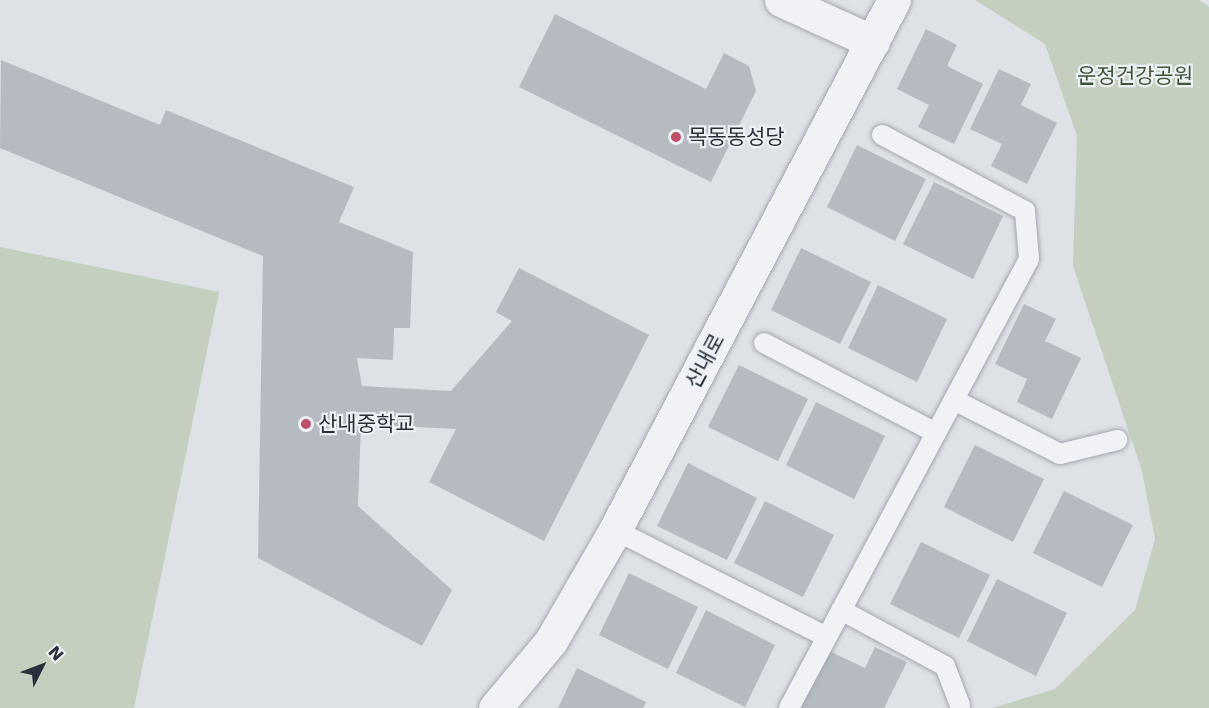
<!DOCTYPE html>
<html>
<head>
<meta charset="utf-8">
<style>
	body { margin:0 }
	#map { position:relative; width:1209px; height:708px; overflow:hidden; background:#dee1e6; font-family:"DejaVu Sans","Noto Sans KR",sans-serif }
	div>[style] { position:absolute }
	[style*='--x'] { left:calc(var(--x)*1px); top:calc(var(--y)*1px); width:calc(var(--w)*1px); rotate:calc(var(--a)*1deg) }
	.green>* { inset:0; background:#c5cfc0 }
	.building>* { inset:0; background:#b6bbc2 }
	.roads { filter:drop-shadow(0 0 2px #a4a8af) drop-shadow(0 0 2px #a4a8af) }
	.service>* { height:20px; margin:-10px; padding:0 10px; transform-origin:10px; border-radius:10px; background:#f0f2f5 }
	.minor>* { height:33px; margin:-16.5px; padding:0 16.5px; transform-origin:16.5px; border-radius:16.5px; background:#f0f2f5 }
	.dots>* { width:16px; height:16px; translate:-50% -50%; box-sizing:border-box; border:3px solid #edf0f4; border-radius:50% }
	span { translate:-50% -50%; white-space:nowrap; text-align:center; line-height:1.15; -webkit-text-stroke:4.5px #edf0f4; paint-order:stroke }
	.park-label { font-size:21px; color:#3f5538 }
	.poi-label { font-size:21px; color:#29303b }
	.left { translate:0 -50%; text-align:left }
	.street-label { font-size:21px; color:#29303b }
	.north { position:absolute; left:12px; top:636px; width:60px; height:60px; -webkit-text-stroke:4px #edf0f4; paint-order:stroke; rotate:48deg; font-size:16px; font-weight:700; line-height:24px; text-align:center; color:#29303b }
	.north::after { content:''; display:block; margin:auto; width:21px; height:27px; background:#29303b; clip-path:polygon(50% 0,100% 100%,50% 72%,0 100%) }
</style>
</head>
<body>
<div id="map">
	<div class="green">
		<i style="clip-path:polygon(975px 0,1199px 0,1209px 7px,1209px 708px,992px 708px,1055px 689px,1135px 610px,1155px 539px,1142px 471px,1073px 266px,1077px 136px,1045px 44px)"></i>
		<i style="clip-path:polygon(0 247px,219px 292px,134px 708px,0 708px)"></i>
	</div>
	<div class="building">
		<i style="clip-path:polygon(555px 14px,706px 89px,724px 53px,749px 66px,756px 91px,711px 182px,519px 87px)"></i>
		<i style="clip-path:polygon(926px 29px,957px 45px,947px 66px,983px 84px,954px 144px,918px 127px,929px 105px,897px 89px)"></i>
		<i style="clip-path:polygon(1px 60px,160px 125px,166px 110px,354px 187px,339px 222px,413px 252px,410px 328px,394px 328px,393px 360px,357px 358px,362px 386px,451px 391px,512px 321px,496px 312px,519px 268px,649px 335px,544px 541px,429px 482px,456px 429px,361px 424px,358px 506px,452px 590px,422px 646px,258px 558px,263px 256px,0 148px)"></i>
		<i style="clip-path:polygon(999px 69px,1031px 84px,1021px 105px,1057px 123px,1027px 184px,991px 166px,1002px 144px,970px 129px)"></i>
		<i style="clip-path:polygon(857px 145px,926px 179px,895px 241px,827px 207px)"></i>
		<i style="clip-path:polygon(934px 182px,1003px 216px,973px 279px,903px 244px)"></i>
		<i style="clip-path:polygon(801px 248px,871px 282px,840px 344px,771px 310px)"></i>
		<i style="clip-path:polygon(878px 285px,947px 319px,917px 382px,848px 348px)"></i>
		<i style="clip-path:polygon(1024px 304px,1056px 319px,1045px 341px,1081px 358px,1052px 419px,1017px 402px,1027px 379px,995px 364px)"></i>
		<i style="clip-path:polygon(739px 365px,808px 399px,778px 461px,708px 427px)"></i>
		<i style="clip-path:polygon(816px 402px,885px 436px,854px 499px,786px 465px)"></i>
		<i style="clip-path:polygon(975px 445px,1044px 479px,1013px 542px,944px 507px)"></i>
		<i style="clip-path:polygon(688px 463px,757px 498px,727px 560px,657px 526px)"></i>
		<i style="clip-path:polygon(1064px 491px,1133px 525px,1102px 587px,1033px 553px)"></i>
		<i style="clip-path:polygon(765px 501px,834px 535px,803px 597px,734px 563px)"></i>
		<i style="clip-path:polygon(921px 542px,990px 575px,959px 638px,890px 604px)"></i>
		<i style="clip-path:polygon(629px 573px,698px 607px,668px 669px,599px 635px)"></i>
		<i style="clip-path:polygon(997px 579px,1067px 613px,1036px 676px,967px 641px)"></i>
		<i style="clip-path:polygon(706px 610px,775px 645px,745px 707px,676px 673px)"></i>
		<i style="clip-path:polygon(875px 647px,907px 662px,884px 708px,801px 708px,829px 651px,865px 668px)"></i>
		<i style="clip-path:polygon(577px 668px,646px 702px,643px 708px,558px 708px)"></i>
	</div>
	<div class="roads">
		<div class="service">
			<i style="--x:764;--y:343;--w:194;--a:27.6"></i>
			<i style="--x:954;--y:400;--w:119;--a:27"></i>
			<i style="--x:1060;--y:454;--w:59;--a:-13.8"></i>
			<i style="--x:615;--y:530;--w:237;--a:26.8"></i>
			<i style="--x:841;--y:610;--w:118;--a:28.3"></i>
			<i style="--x:945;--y:666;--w:42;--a:69"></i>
			<i style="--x:789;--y:708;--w:509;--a:-61.87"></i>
			<i style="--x:1029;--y:259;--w:48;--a:-94.8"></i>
			<i style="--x:1025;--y:211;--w:162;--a:-152"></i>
		</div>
		<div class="minor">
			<i style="--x:781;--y:0;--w:101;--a:24.5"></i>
			<i style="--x:495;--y:708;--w:87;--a:-50.1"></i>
			<i style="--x:551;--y:641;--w:128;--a:-60"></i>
			<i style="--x:615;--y:530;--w:599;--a:-62.24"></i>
		</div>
	</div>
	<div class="dots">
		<i style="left:676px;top:137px;background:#bf4f66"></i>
		<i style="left:306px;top:424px;background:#bf4f66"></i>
	</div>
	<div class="park-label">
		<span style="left:1135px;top:76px">운정건강공원</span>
	</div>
	<div class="poi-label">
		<span class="left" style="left:688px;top:137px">목동동성당</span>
		<span class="left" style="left:318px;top:424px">산내중학교</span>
	</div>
	<div class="street-label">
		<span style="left:705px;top:361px;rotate:-62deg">산내로</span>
	</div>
	<div class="north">N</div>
</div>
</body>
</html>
